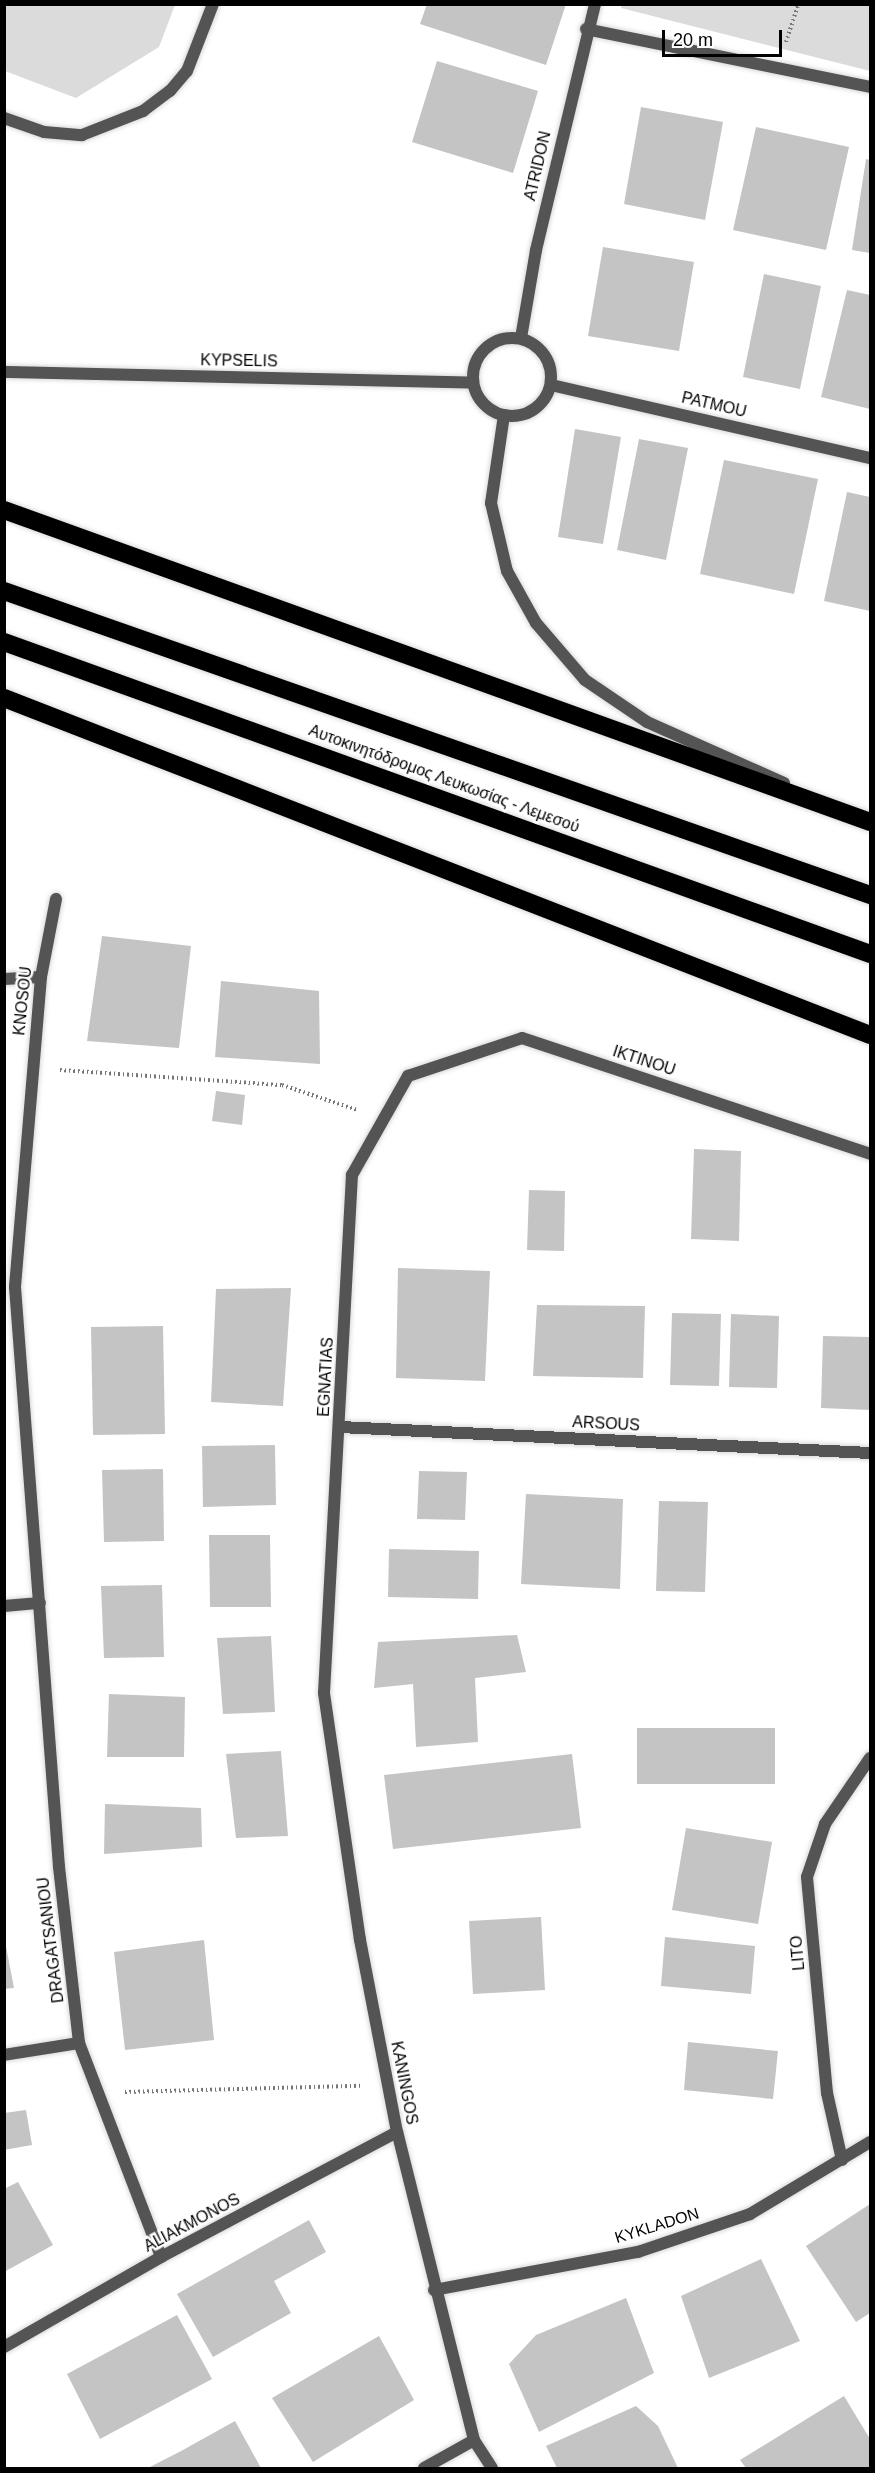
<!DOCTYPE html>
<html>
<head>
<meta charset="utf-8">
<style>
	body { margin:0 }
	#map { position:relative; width:875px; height:2473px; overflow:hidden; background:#fff; font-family:Arial,sans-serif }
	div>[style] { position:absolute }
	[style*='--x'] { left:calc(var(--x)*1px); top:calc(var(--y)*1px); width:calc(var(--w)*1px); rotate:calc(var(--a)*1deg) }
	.green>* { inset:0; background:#dbdbdb }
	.building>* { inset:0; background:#c4c4c4 }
	.path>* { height:4px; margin-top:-2px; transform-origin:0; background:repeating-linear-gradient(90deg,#767676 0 1.5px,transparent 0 4.5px) }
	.roads { filter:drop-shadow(0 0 2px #dbdbdb) drop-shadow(0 0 2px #dbdbdb) }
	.street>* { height:12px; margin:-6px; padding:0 6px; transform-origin:6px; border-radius:6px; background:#545454 }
	.street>.ring { margin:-6px; padding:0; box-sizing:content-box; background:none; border:12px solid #545454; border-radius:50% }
	.highway>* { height:18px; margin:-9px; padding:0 9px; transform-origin:9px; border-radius:9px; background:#000 }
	span { translate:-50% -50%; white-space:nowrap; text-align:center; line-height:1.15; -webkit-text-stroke:5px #fff; paint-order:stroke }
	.street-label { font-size:16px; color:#000 }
	.frame { position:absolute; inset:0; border:6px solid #000; pointer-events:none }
	.scale { position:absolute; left:662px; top:30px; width:120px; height:27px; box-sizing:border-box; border:3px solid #000; border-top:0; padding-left:8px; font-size:18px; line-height:21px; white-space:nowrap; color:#000; -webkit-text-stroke:4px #fff; paint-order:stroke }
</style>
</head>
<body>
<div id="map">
	<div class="green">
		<i style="clip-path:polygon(4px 5px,5px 4px,175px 5px,159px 47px,76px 98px,5px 71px)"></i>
		<i style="clip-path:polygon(622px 5px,870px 5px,870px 71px,621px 8px)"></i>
	</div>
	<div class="building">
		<i style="clip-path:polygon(427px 4px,566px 4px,546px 65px,420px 24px)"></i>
		<i style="clip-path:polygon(437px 61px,538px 91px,513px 173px,412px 142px)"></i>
		<i style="clip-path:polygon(641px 107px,723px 122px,705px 220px,624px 204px)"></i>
		<i style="clip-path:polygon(756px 127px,849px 147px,826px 250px,733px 230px)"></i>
		<i style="clip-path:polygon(866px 159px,870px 160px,870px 253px,852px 250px)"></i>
		<i style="clip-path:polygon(603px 247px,694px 262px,679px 351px,588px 336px)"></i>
		<i style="clip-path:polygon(764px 274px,821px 286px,800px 389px,743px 377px)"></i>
		<i style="clip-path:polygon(847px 290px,870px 295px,870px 409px,821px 397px)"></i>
		<i style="clip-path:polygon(575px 429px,621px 437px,603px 544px,558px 537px)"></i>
		<i style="clip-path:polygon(639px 439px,688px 448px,666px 560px,617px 550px)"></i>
		<i style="clip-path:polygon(724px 460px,818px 479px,794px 594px,700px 574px)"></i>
		<i style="clip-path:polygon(847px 492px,870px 497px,870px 611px,824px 601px)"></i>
		<i style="clip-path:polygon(102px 936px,191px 946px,179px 1048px,87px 1041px)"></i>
		<i style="clip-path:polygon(221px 981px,319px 991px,320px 1064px,215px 1057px)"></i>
		<i style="clip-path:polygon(216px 1091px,245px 1095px,242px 1125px,212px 1121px)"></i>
		<i style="clip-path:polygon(694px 1149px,741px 1151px,739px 1241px,691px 1239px)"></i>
		<i style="clip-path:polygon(529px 1190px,565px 1191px,564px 1251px,527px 1250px)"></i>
		<i style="clip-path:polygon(398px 1268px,490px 1271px,485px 1381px,396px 1378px)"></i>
		<i style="clip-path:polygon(291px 1288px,283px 1406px,211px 1402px,216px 1289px)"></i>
		<i style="clip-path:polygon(537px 1305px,645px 1306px,643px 1378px,533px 1376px)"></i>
		<i style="clip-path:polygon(672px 1313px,721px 1314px,719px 1386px,670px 1385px)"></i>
		<i style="clip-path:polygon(731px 1314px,779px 1316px,777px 1388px,729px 1387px)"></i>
		<i style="clip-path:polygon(163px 1326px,165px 1434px,93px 1435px,91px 1327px)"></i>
		<i style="clip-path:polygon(823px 1336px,870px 1337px,870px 1410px,821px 1408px)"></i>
		<i style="clip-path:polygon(275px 1445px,276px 1505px,203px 1507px,202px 1446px)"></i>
		<i style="clip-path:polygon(163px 1469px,164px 1541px,104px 1542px,102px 1470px)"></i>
		<i style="clip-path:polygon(419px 1471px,467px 1472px,465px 1520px,417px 1519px)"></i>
		<i style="clip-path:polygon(526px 1494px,623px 1499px,620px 1589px,521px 1584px)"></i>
		<i style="clip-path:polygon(659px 1501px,708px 1502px,705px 1592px,656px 1591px)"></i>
		<i style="clip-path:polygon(209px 1535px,270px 1535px,271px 1607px,210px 1607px)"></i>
		<i style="clip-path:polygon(389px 1549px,479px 1551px,478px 1599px,388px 1597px)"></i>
		<i style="clip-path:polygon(162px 1585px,164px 1657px,104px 1658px,101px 1586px)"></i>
		<i style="clip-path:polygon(517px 1635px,526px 1672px,475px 1678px,478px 1742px,416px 1747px,413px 1684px,374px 1688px,378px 1642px)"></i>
		<i style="clip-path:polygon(271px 1636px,275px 1712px,223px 1714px,217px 1638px)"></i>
		<i style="clip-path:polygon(109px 1694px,185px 1697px,184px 1757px,107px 1757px)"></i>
		<i style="clip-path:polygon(637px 1728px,775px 1728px,775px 1784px,637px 1784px)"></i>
		<i style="clip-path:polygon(281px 1751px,288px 1836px,236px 1838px,226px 1754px)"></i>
		<i style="clip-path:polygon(572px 1754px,581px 1828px,393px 1849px,384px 1775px)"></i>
		<i style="clip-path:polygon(105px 1804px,201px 1808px,202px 1847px,104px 1854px)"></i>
		<i style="clip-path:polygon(686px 1828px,772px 1842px,758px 1924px,672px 1910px)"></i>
		<i style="clip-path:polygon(541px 1917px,545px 1990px,473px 1994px,469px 1921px)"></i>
		<i style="clip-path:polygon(4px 1936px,14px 1988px,4px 1989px)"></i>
		<i style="clip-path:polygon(665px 1937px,755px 1946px,751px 1994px,661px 1986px)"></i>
		<i style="clip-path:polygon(204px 1940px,214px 2040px,125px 2050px,114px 1952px)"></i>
		<i style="clip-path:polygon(688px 2042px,778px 2051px,773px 2099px,684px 2090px)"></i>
		<i style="clip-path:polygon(26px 2110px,32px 2145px,4px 2150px,4px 2113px)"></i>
		<i style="clip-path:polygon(18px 2182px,53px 2245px,4px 2272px,4px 2189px)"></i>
		<i style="clip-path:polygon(870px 2204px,870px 2313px,856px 2322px,806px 2246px)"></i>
		<i style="clip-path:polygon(309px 2220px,326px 2252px,274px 2281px,291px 2313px,213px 2357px,177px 2294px)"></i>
		<i style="clip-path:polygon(761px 2259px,800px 2341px,709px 2378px,681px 2296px)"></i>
		<i style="clip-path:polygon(626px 2298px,654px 2373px,539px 2432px,509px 2364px,536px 2335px)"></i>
		<i style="clip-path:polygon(177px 2315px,212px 2379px,100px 2439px,67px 2374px)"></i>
		<i style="clip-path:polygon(379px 2336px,414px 2400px,313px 2462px,272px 2398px)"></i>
		<i style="clip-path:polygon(844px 2396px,870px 2439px,870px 2468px,746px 2468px,740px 2460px)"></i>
		<i style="clip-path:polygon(636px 2406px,658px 2426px,678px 2468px,557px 2468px,546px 2446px)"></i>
		<i style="clip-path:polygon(235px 2421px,261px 2468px,148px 2468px,183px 2450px)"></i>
	</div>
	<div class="path">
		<i style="--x:786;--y:42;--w:40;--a:-72"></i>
		<i style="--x:60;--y:1070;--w:223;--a:3.9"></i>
		<i style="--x:282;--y:1085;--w:79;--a:18.4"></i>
		<i style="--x:125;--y:2092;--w:236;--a:-1.5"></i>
	</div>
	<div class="roads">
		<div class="street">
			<i style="--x:586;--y:29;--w:290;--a:11.5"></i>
			<i style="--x:4;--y:118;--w:42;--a:19.3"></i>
			<i style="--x:44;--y:132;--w:38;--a:5"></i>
			<i style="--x:82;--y:135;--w:66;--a:-21.5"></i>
			<i style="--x:143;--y:111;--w:34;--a:-37"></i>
			<i style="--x:170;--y:91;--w:26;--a:-50"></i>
			<i style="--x:187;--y:71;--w:72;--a:-68.8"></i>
			<i class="ring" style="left:473px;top:338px;width:66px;height:66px"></i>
			<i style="--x:521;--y:338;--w:89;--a:-80.3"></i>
			<i style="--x:536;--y:250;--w:253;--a:-76.5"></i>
			<i style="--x:4;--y:372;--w:469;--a:1.3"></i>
			<i style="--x:551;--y:385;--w:327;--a:12.9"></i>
			<i style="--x:504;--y:415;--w:89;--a:98.4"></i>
			<i style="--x:491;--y:503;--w:70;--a:76.8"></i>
			<i style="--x:507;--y:571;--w:60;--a:60.9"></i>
			<i style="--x:536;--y:623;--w:75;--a:49.3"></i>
			<i style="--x:585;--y:680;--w:75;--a:34.1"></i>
			<i style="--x:647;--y:722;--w:150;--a:24"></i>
			<i style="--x:56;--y:899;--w:79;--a:100.9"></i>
			<i style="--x:41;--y:977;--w:311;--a:94.8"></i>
			<i style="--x:15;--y:1287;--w:582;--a:85.66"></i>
			<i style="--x:59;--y:1867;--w:177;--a:83.5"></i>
			<i style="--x:79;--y:2043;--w:229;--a:69"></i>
			<i style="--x:4;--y:979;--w:37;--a:-3"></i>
			<i style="--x:340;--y:1427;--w:531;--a:2.81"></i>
			<i style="--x:4;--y:1606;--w:36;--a:-5"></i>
			<i style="--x:4;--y:2055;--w:76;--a:-9.1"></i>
			<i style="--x:842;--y:2160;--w:69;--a:-102.6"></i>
			<i style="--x:827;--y:2093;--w:217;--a:-95.3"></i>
			<i style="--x:807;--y:1877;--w:56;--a:-71.2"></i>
			<i style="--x:825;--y:1824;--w:80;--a:-55.7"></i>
			<i style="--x:434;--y:2290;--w:208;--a:-10.6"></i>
			<i style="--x:638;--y:2252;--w:118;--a:-18.7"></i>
			<i style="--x:750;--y:2214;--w:140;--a:-31"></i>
			<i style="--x:4;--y:2347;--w:181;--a:-29.8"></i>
			<i style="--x:161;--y:2257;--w:267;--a:-27.9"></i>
			<i style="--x:424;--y:2468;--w:57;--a:-29.2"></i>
			<i style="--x:492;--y:2468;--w:33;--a:-123"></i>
			<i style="--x:474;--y:2440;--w:317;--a:-104"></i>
			<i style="--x:397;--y:2132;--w:196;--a:-100.9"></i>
			<i style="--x:360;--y:1940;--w:250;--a:-98.3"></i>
			<i style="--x:324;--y:1693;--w:519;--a:-86.91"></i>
			<i style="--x:352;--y:1175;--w:114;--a:-60.5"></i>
			<i style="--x:408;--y:1076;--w:120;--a:-18.4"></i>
			<i style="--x:522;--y:1038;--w:367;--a:18.4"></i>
		</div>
		<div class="highway">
			<i style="--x:4;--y:510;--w:920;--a:19.81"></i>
			<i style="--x:4;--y:591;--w:918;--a:19.34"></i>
			<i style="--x:4;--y:642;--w:920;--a:19.81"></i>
			<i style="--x:4;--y:698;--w:929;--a:21.26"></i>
		</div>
	</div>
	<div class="street-label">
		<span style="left:538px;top:166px;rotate:-77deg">ATRIDON</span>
		<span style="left:239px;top:361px;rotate:1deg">KYPSELIS</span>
		<span style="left:714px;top:405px;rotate:13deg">PATMOU</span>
		<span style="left:444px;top:779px;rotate:20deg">Αυτοκινητόδρομος Λευκωσίας - Λεμεσού</span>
		<span style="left:23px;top:1001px;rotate:-84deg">KNOSOU</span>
		<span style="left:644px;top:1061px;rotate:18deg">IKTINOU</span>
		<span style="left:326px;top:1377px;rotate:-87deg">EGNATIAS</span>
		<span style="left:606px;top:1424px;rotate:3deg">ARSOUS</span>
		<span style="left:51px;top:1940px;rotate:-97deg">DRAGATSANIOU</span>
		<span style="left:798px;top:1953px;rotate:-95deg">LITO</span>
		<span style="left:404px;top:2083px;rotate:79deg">KANINGOS</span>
		<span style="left:192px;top:2223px;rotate:-28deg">ALIAKMONOS</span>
		<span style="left:657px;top:2226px;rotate:-17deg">KYKLADON</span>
	</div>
	<div class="frame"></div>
	<div class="scale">20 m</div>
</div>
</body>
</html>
